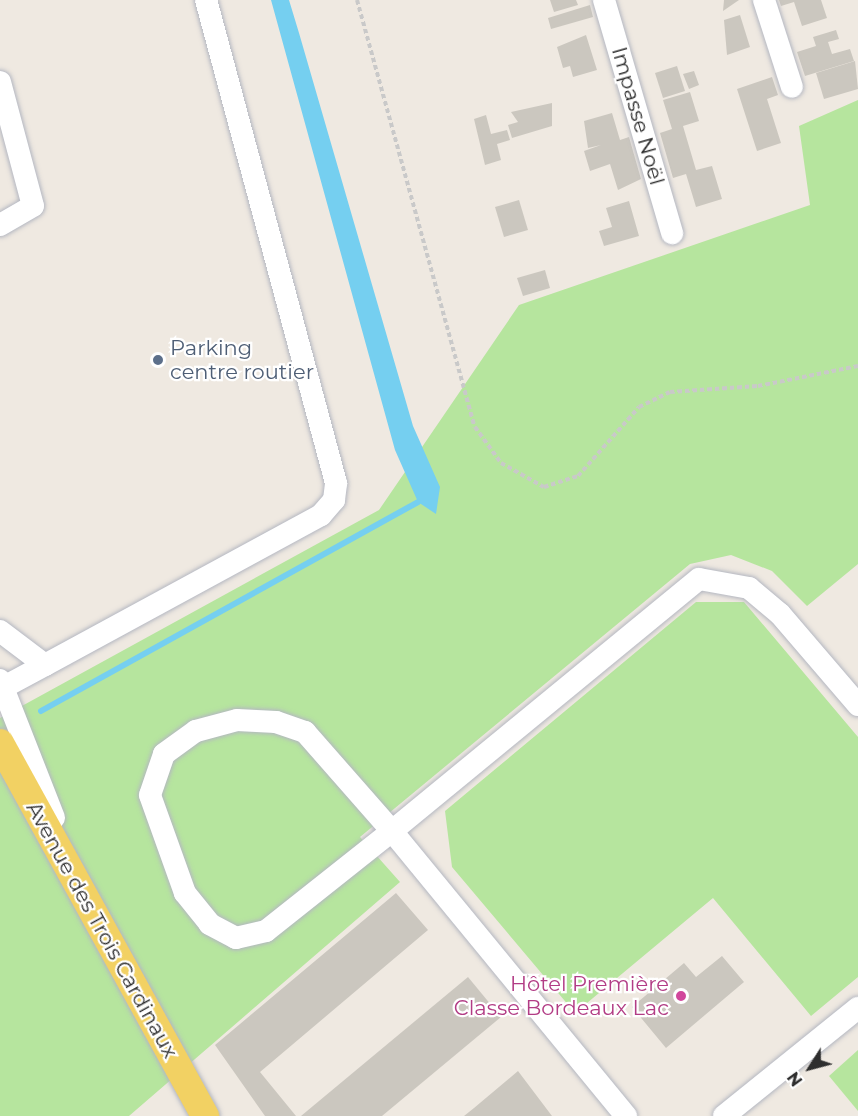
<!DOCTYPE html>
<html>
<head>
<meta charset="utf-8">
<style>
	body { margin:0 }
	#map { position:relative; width:858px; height:1116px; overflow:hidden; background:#efe9e1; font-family:Montserrat,sans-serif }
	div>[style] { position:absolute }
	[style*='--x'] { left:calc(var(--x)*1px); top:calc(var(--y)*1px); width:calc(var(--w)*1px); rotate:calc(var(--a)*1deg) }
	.green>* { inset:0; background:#b6e59e }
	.water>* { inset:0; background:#75cff0 }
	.stream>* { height:6px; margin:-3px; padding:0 3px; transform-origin:3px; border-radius:3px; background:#75cff0 }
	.building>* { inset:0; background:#cbc7bf }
	.path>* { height:4px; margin-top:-2px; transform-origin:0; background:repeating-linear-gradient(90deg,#c9c9c9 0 4.5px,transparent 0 7.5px) }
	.roads { filter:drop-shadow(0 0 2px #b4b7c1) drop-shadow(0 0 2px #b4b7c1) }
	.minor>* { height:22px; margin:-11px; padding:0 11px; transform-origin:11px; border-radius:11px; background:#fff }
	.major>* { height:28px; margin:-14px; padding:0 14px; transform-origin:14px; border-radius:14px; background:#f2d163 }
	.dots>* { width:16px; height:16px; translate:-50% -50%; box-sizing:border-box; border:3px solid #fff; border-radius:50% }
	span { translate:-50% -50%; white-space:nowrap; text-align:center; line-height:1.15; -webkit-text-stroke:4.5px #fff; paint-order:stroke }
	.street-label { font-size:21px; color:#2e2e2e }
	.service-label { font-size:21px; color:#4e5e75 }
	.left { translate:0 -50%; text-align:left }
	.hotel-label { font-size:21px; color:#b23c85 }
	.right { translate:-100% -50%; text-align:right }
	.north { position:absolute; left:780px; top:1038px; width:60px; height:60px; -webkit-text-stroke:4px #fff; paint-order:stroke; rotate:234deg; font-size:16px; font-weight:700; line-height:24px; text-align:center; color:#2e2e2e }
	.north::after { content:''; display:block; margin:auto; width:21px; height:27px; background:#2e2e2e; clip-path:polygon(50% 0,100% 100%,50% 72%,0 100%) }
</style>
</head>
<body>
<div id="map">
	<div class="green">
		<i style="clip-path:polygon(858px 100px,858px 564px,807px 606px,772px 571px,731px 555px,690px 564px,360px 837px,400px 882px,129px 1116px,0 1116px,0 718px,379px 510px,519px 305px,810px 205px,799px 126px)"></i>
		<i style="clip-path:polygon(696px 602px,744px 602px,858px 737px,858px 977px,811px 1016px,713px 898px,575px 1013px,452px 867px,445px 811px)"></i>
		<i style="clip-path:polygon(858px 1050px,858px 1111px,829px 1076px)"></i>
	</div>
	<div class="water">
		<i style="clip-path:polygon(271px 0,289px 0,299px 33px,413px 426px,440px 487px,436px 514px,418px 502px,395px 450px)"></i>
	</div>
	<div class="stream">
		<i style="--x:41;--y:711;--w:431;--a:-29"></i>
	</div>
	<div class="building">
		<i style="clip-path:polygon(550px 0,576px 0,578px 5px,554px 12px)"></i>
		<i style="clip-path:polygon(724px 0,739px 0,723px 11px)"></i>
		<i style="clip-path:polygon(779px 0,821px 0,827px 18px,802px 26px,794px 2px,781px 6px)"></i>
		<i style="clip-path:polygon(590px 5px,593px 17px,551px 29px,548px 18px)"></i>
		<i style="clip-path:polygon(740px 15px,750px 47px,727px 55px,724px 20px)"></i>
		<i style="clip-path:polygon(836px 30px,839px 39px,828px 42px,832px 54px,850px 49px,854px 61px,805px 76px,797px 52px,816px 46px,813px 37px)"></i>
		<i style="clip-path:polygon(586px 35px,597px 70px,573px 77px,570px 66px,563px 68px,557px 47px)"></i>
		<i style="clip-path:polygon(855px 61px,858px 89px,824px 99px,816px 73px)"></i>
		<i style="clip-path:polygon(677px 66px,685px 91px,663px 98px,655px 73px)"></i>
		<i style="clip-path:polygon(694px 71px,699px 85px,689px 89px,683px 74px)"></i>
		<i style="clip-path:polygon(772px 77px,778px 95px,767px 99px,781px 143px,757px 151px,737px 89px)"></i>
		<i style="clip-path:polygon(690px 92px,699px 121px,683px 126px,696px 170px,712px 166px,722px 199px,696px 207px,686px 174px,673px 178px,660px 133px,672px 129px,663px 100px)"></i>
		<i style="clip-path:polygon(552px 103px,552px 126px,512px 138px,508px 125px,518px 122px,511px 112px)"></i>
		<i style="clip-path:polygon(612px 113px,620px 140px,629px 137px,641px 179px,618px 190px,610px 164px,590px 171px,584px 151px,601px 145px,588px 148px,584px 121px)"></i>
		<i style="clip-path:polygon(486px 115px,491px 134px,507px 130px,510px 140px,497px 144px,501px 160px,485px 165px,474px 119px)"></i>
		<i style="clip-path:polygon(519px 200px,528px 230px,504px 237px,495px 207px)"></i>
		<i style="clip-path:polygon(629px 201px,639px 236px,604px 246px,599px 231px,612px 227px,606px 208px)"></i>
		<i style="clip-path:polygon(545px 270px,550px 288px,523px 296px,517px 278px)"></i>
		<i style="clip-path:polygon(396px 893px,428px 930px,260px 1072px,296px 1116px,265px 1116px,215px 1045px)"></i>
		<i style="clip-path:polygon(722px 956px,744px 982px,666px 1048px,632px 1007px,684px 963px,696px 977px)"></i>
		<i style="clip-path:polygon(468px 977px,501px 1017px,382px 1116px,301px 1116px)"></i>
		<i style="clip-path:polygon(518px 1071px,552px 1116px,464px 1116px,474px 1108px)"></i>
	</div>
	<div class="path">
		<i style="--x:357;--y:0;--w:443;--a:74.6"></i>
		<i style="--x:475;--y:427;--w:44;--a:54.2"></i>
		<i style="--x:501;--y:463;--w:49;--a:29.2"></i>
		<i style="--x:544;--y:487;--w:36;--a:-18"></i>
		<i style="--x:578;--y:476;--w:92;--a:-48.5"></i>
		<i style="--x:639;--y:407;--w:34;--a:-26"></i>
		<i style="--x:670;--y:392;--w:88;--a:-3.9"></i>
		<i style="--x:758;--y:386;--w:102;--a:-11.3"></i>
	</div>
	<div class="roads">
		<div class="minor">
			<i style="--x:604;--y:0;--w:243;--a:73.7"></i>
			<i style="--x:764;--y:0;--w:91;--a:72.2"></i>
			<i style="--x:0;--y:82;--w:128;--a:75.1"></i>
			<i style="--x:33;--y:206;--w:38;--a:150"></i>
			<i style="--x:0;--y:631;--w:56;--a:37.1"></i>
			<i style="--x:45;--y:665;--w:314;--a:-28.5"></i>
			<i style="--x:321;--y:515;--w:20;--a:-49"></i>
			<i style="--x:334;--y:500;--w:17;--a:-83"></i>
			<i style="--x:336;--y:483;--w:500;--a:-105.06"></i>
			<i style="--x:0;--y:680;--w:148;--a:68.6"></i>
			<i style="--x:4;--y:687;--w:47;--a:-28.2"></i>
			<i style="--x:237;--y:720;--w:39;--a:3"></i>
			<i style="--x:276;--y:722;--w:31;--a:19"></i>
			<i style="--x:305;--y:732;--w:132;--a:48.7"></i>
			<i style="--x:392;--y:831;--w:161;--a:141.6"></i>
			<i style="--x:266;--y:931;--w:31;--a:167"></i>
			<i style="--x:236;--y:938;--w:30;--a:-152"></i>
			<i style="--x:210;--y:924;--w:40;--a:-129"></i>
			<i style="--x:185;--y:893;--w:104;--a:-109.7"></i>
			<i style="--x:150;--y:795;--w:43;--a:-71.1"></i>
			<i style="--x:164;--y:754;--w:39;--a:-36"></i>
			<i style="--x:196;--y:731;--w:42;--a:-15"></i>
			<i style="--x:626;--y:1116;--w:369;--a:-129.4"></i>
			<i style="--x:392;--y:831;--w:397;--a:-39.4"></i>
			<i style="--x:699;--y:579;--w:51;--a:10.2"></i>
			<i style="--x:749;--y:588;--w:40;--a:40"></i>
			<i style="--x:780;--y:614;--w:120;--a:49.4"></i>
			<i style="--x:724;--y:1116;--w:172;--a:-38.9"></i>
		</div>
		<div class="major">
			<i style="--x:0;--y:743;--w:426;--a:61.2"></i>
		</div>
	</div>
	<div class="dots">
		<i style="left:158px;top:360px;background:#5c6f8a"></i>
		<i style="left:681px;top:996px;background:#d1479c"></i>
	</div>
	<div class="street-label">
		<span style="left:638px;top:116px;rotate:74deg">Impasse Noël</span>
		<span style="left:102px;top:930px;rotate:61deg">Avenue des Trois Cardinaux</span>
	</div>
	<div class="service-label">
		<span class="left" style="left:170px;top:360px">Parking<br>centre routier</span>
	</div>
	<div class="hotel-label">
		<span class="right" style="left:669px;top:996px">Hôtel Première<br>Classe Bordeaux Lac</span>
	</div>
	<div class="north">N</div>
</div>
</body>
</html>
